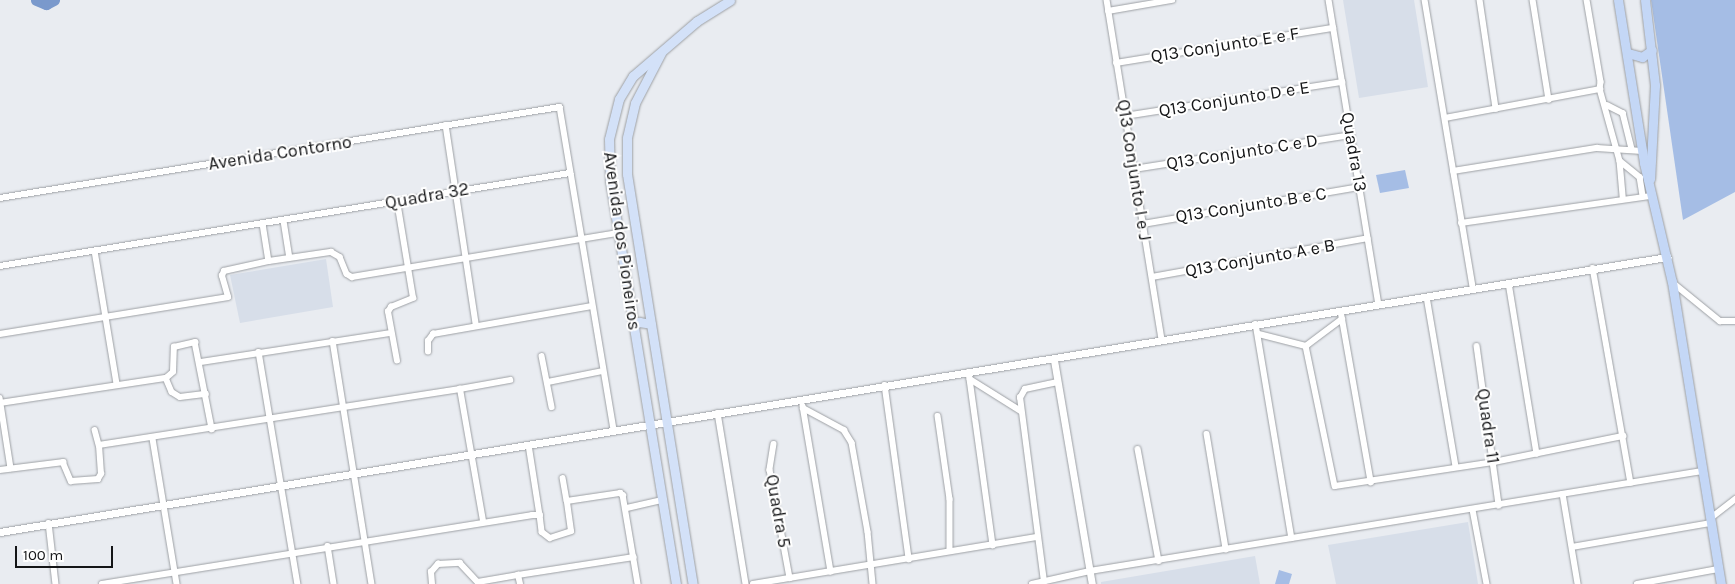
<!DOCTYPE html>
<html>
<head>
<meta charset="utf-8">
<style>
	body { margin:0 }
	#map { position:relative; width:1735px; height:584px; overflow:hidden; background:#e9ecf1; font-family:Karla,sans-serif }
	div>[style] { position:absolute }
	[style*='--x'] { left:calc(var(--x)*1px); top:calc(var(--y)*1px); width:calc(var(--w)*1px); rotate:calc(var(--a)*1deg) }
	.built>* { inset:0; background:#d7dee9 }
	.green>* { inset:0; background:#a5bde5 }
	.river>* { height:11px; margin:-5.5px; padding:0 5.5px; transform-origin:5.5px; border-radius:5.5px; background:#7a99cc }
	.roads { filter:drop-shadow(0 0 1px #9da0a4) drop-shadow(0 0 1px #9da0a4) }
	.minor>* { height:5.5px; margin:-2.75px; padding:0 2.75px; transform-origin:2.75px; border-radius:2.75px; background:#fff }
	.tertiary>* { height:7px; margin:-3.5px; padding:0 3.5px; transform-origin:3.5px; border-radius:3.5px; background:#fff }
	.primary>* { height:9px; margin:-4.5px; padding:0 4.5px; transform-origin:4.5px; border-radius:4.5px; background:#d3e1f8 }
	.trunk>* { height:9px; margin:-4.5px; padding:0 4.5px; transform-origin:4.5px; border-radius:4.5px; background:#c4d7f6 }
	span { translate:-50% -50%; white-space:nowrap; text-align:center; line-height:1.15; -webkit-text-stroke:4px #fff; paint-order:stroke }
	.street-label { font-size:18px; color:#141517 }
	.scale { position:absolute; left:15px; top:546px; width:98px; height:22px; box-sizing:border-box; border:2px solid #141517; border-top:0; padding-left:6px; font-size:15px; line-height:18px; white-space:nowrap; color:#141517; -webkit-text-stroke:4px #fff; paint-order:stroke }
</style>
</head>
<body>
<div id="map">
	<div class="built">
		<i style="clip-path:polygon(1343px 0,1414px 0,1428px 87px,1359px 98px)"></i>
		<i style="clip-path:polygon(326px 259px,333px 307px,240px 323px,230px 275px)"></i>
		<i style="clip-path:polygon(1468px 522px,1478px 584px,1336px 584px,1328px 545px)"></i>
		<i style="clip-path:polygon(1255px 556px,1260px 584px,1101px 584px,1101px 582px)"></i>
	</div>
	<div class="green">
		<i style="clip-path:polygon(1651px 0,1735px 0,1735px 192px,1683px 220px)"></i>
		<i style="clip-path:polygon(1405px 170px,1409px 188px,1380px 193px,1376px 175px)"></i>
		<i style="clip-path:polygon(1279px 570px,1292px 574px,1289px 584px,1275px 584px)"></i>
	</div>
	<div class="river">
		<i style="--x:36;--y:0;--w:11;--a:22"></i>
		<i style="--x:46;--y:4;--w:9;--a:-27"></i>
	</div>
	<div class="roads">
		<div class="minor">
			<i style="--x:1107;--y:0;--w:344;--a:80.8"></i>
			<i style="--x:1329;--y:0;--w:308;--a:80.7"></i>
			<i style="--x:1425;--y:0;--w:292;--a:80.5"></i>
			<i style="--x:1480;--y:0;--w:110;--a:81.6"></i>
			<i style="--x:1533;--y:0;--w:101;--a:80.9"></i>
			<i style="--x:1587;--y:0;--w:83;--a:80.3"></i>
			<i style="--x:1601;--y:82;--w:7;--a:98"></i>
			<i style="--x:1600;--y:89;--w:75;--a:74.5"></i>
			<i style="--x:1620;--y:161;--w:37;--a:85"></i>
			<i style="--x:1108;--y:11;--w:65;--a:-9.8"></i>
			<i style="--x:1116;--y:63;--w:220;--a:-9.2"></i>
			<i style="--x:1607;--y:105;--w:18;--a:27"></i>
			<i style="--x:1623;--y:113;--w:36;--a:76"></i>
			<i style="--x:1125;--y:116;--w:220;--a:-8.9"></i>
			<i style="--x:1445;--y:118;--w:158;--a:-10.6"></i>
			<i style="--x:446;--y:125;--w:201;--a:81.4"></i>
			<i style="--x:1620;--y:161;--w:26;--a:39"></i>
			<i style="--x:1640;--y:177;--w:19;--a:81"></i>
			<i style="--x:1134;--y:169;--w:220;--a:-8.9"></i>
			<i style="--x:1453;--y:171;--w:146;--a:-9.1"></i>
			<i style="--x:1597;--y:148;--w:45;--a:3.8"></i>
			<i style="--x:0;--y:198;--w:567;--a:-9.23"></i>
			<i style="--x:560;--y:107;--w:327;--a:80.5"></i>
			<i style="--x:284;--y:221;--w:37;--a:81"></i>
			<i style="--x:1461;--y:223;--w:192;--a:-8.1"></i>
			<i style="--x:263;--y:224;--w:37;--a:81"></i>
			<i style="--x:1143;--y:224;--w:220;--a:-9.7"></i>
			<i style="--x:95;--y:251;--w:135;--a:80.6"></i>
			<i style="--x:0;--y:266;--w:578;--a:-9.27"></i>
			<i style="--x:1593;--y:268;--w:218;--a:80"></i>
			<i style="--x:1152;--y:277;--w:219;--a:-10.2"></i>
			<i style="--x:1672;--y:282;--w:62;--a:39.1"></i>
			<i style="--x:1720;--y:321;--w:15;--a:0"></i>
			<i style="--x:1509;--y:283;--w:173;--a:80.7"></i>
			<i style="--x:1427;--y:297;--w:172;--a:80.3"></i>
			<i style="--x:1341;--y:311;--w:174;--a:80"></i>
			<i style="--x:1256;--y:324;--w:217;--a:80.5"></i>
			<i style="--x:0;--y:334;--w:231;--a:-9.2"></i>
			<i style="--x:228;--y:297;--w:22;--a:-106"></i>
			<i style="--x:222;--y:276;--w:5;--a:-68"></i>
			<i style="--x:224;--y:271;--w:46;--a:-12.5"></i>
			<i style="--x:269;--y:261;--w:63;--a:-8.3"></i>
			<i style="--x:331;--y:252;--w:10;--a:29"></i>
			<i style="--x:340;--y:257;--w:18;--a:68"></i>
			<i style="--x:347;--y:274;--w:6;--a:31"></i>
			<i style="--x:352;--y:277;--w:271;--a:-9.4"></i>
			<i style="--x:1259;--y:334;--w:49;--a:14.3"></i>
			<i style="--x:333;--y:341;--w:246;--a:80.9"></i>
			<i style="--x:1306;--y:346;--w:143;--a:78.3"></i>
			<i style="--x:1335;--y:486;--w:161;--a:-8.6"></i>
			<i style="--x:1494;--y:462;--w:132;--a:-11.4"></i>
			<i style="--x:1306;--y:346;--w:45;--a:-36.9"></i>
			<i style="--x:1477;--y:346;--w:161;--a:82.1"></i>
			<i style="--x:259;--y:352;--w:235;--a:80.5"></i>
			<i style="--x:428;--y:352;--w:11;--a:-90"></i>
			<i style="--x:428;--y:341;--w:9;--a:-54"></i>
			<i style="--x:433;--y:334;--w:161;--a:-10"></i>
			<i style="--x:542;--y:356;--w:52;--a:78.9"></i>
			<i style="--x:397;--y:361;--w:50;--a:-100.4"></i>
			<i style="--x:388;--y:312;--w:6;--a:-59"></i>
			<i style="--x:391;--y:307;--w:24;--a:-22"></i>
			<i style="--x:413;--y:298;--w:98;--a:-99.4"></i>
			<i style="--x:201;--y:362;--w:192;--a:-8.7"></i>
			<i style="--x:969;--y:372;--w:175;--a:82.1"></i>
			<i style="--x:166;--y:378;--w:15;--a:67"></i>
			<i style="--x:172;--y:392;--w:9;--a:32"></i>
			<i style="--x:180;--y:397;--w:26;--a:-7"></i>
			<i style="--x:970;--y:379;--w:60;--a:32.1"></i>
			<i style="--x:548;--y:382;--w:56;--a:-11.3"></i>
			<i style="--x:885;--y:385;--w:176;--a:82.1"></i>
			<i style="--x:0;--y:398;--w:71;--a:81.1"></i>
			<i style="--x:0;--y:403;--w:168;--a:-8.6"></i>
			<i style="--x:166;--y:378;--w:9;--a:-41"></i>
			<i style="--x:173;--y:372;--w:25;--a:-88"></i>
			<i style="--x:174;--y:347;--w:22;--a:-13"></i>
			<i style="--x:195;--y:342;--w:89;--a:78.9"></i>
			<i style="--x:803;--y:406;--w:168;--a:80.4"></i>
			<i style="--x:803;--y:408;--w:47;--a:28.2"></i>
			<i style="--x:844;--y:430;--w:15;--a:58"></i>
			<i style="--x:852;--y:443;--w:90;--a:79.8"></i>
			<i style="--x:868;--y:532;--w:52;--a:84.5"></i>
			<i style="--x:718;--y:413;--w:173;--a:80.7"></i>
			<i style="--x:938;--y:416;--w:84;--a:81.8"></i>
			<i style="--x:950;--y:499;--w:52;--a:90"></i>
			<i style="--x:95;--y:430;--w:16;--a:75"></i>
			<i style="--x:99;--y:445;--w:365;--a:-8.8"></i>
			<i style="--x:1207;--y:434;--w:117;--a:80.6"></i>
			<i style="--x:153;--y:439;--w:147;--a:80.6"></i>
			<i style="--x:774;--y:444;--w:26;--a:99"></i>
			<i style="--x:770;--y:470;--w:110;--a:79.5"></i>
			<i style="--x:529;--y:445;--w:71;--a:81.1"></i>
			<i style="--x:1138;--y:449;--w:114;--a:79.4"></i>
			<i style="--x:0;--y:470;--w:64;--a:-7.2"></i>
			<i style="--x:63;--y:462;--w:21;--a:67"></i>
			<i style="--x:71;--y:481;--w:27;--a:-4"></i>
			<i style="--x:98;--y:479;--w:6;--a:-59"></i>
			<i style="--x:101;--y:474;--w:29;--a:-94"></i>
			<i style="--x:563;--y:478;--w:23;--a:80"></i>
			<i style="--x:567;--y:501;--w:54;--a:-8.6"></i>
			<i style="--x:620;--y:493;--w:4;--a:34"></i>
			<i style="--x:623;--y:495;--w:90;--a:80.4"></i>
			<i style="--x:1563;--y:494;--w:91;--a:80.5"></i>
			<i style="--x:627;--y:508;--w:37;--a:-13"></i>
			<i style="--x:1473;--y:510;--w:75;--a:79.3"></i>
			<i style="--x:1711;--y:518;--w:31;--a:-38"></i>
			<i style="--x:483;--y:521;--w:134;--a:-99.9"></i>
			<i style="--x:460;--y:389;--w:51;--a:-10.2"></i>
			<i style="--x:49;--y:523;--w:61;--a:83.5"></i>
			<i style="--x:328;--y:546;--w:38;--a:81"></i>
			<i style="--x:1572;--y:547;--w:141;--a:-9.8"></i>
			<i style="--x:1044;--y:582;--w:186;--a:-97.4"></i>
			<i style="--x:1020;--y:398;--w:10;--a:-61"></i>
			<i style="--x:1025;--y:389;--w:33;--a:-12"></i>
			<i style="--x:102;--y:584;--w:436;--a:-9.1"></i>
			<i style="--x:532;--y:515;--w:8;--a:0"></i>
			<i style="--x:540;--y:515;--w:17;--a:83"></i>
			<i style="--x:542;--y:532;--w:10;--a:37"></i>
			<i style="--x:550;--y:538;--w:22;--a:-18"></i>
			<i style="--x:571;--y:531;--w:30;--a:-98"></i>
			<i style="--x:432;--y:584;--w:12;--a:-95"></i>
			<i style="--x:431;--y:572;--w:11;--a:-49"></i>
			<i style="--x:438;--y:564;--w:22;--a:-3"></i>
			<i style="--x:460;--y:563;--w:26;--a:47"></i>
			<i style="--x:478;--y:582;--w:41;--a:-9.9"></i>
			<i style="--x:520;--y:584;--w:9;--a:-103"></i>
			<i style="--x:518;--y:575;--w:117;--a:-8.8"></i>
			<i style="--x:753;--y:584;--w:287;--a:-9.4"></i>
			<i style="--x:1032;--y:584;--w:59;--a:-12.6"></i>
			<i style="--x:1090;--y:571;--w:620;--a:-9.28"></i>
			<i style="--x:1637;--y:584;--w:82;--a:-10.5"></i>
		</div>
		<div class="tertiary">
			<i style="--x:1054;--y:360;--w:227;--a:80.4"></i>
			<i style="--x:0;--y:532;--w:1690;--a:-9.37"></i>
		</div>
		<div class="primary">
			<i style="--x:661;--y:53;--w:56;--a:117.5"></i>
			<i style="--x:635;--y:103;--w:36;--a:103"></i>
			<i style="--x:627;--y:138;--w:36;--a:90"></i>
			<i style="--x:627;--y:174;--w:415;--a:80.9"></i>
			<i style="--x:633;--y:325;--w:7;--a:-27"></i>
			<i style="--x:639;--y:322;--w:12;--a:9"></i>
			<i style="--x:676;--y:584;--w:409;--a:-99.3"></i>
			<i style="--x:610;--y:180;--w:41;--a:-91.4"></i>
			<i style="--x:609;--y:139;--w:41;--a:-76"></i>
			<i style="--x:619;--y:99;--w:27;--a:-59"></i>
			<i style="--x:633;--y:76;--w:84;--a:-40.7"></i>
			<i style="--x:697;--y:21;--w:39;--a:-32"></i>
		</div>
		<div class="trunk">
			<i style="--x:1618;--y:0;--w:165;--a:80.9"></i>
			<i style="--x:1644;--y:163;--w:122;--a:76.8"></i>
			<i style="--x:1672;--y:282;--w:306;--a:80.8"></i>
			<i style="--x:1645;--y:0;--w:86;--a:83.3"></i>
			<i style="--x:1655;--y:85;--w:94;--a:93"></i>
			<i style="--x:1628;--y:53;--w:15;--a:16"></i>
			<i style="--x:1642;--y:57;--w:12;--a:-35"></i>
		</div>
	</div>
	<div class="street-label">
		<span style="left:1225px;top:45px;rotate:-9deg">Q13 Conjunto E e F</span>
		<span style="left:1234px;top:99px;rotate:-9deg">Q13 Conjunto D e E</span>
		<span style="left:1242px;top:152px;rotate:-9deg">Q13 Conjunto C e D</span>
		<span style="left:1354px;top:152px;rotate:80deg">Quadra 13</span>
		<span style="left:280px;top:153px;rotate:-9deg">Avenida Contorno</span>
		<span style="left:1134px;top:170px;rotate:81deg">Q13 Conjunto I e J</span>
		<span style="left:427px;top:196px;rotate:-10deg">Quadra 32</span>
		<span style="left:1251px;top:205px;rotate:-9deg">Q13 Conjunto B e C</span>
		<span style="left:622px;top:241px;rotate:82deg">Avenida dos Pioneiros</span>
		<span style="left:1260px;top:258px;rotate:-10deg">Q13 Conjunto A e B</span>
		<span style="left:1488px;top:426px;rotate:82deg">Quadra 11</span>
		<span style="left:778px;top:511px;rotate:80deg">Quadra 5</span>
	</div>
	<div class="scale">100 m</div>
</div>
</body>
</html>
